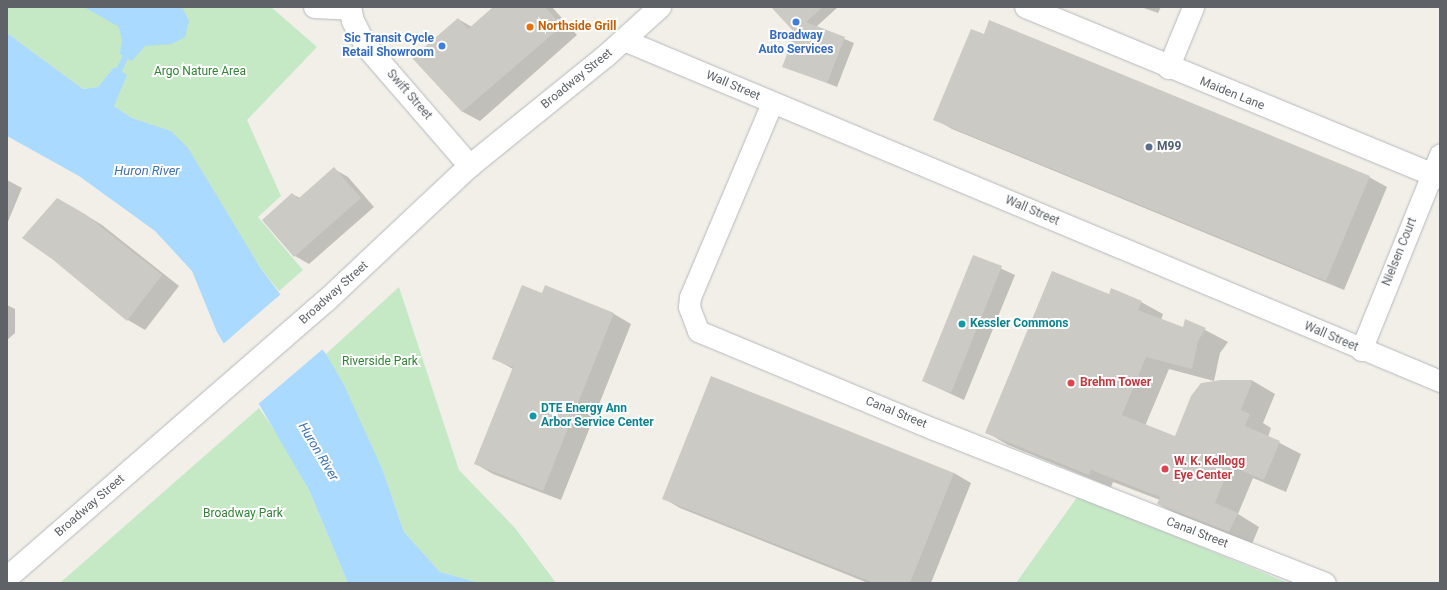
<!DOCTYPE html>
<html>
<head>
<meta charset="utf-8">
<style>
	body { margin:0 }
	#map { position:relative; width:1447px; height:590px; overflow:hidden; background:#f1efe8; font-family:Roboto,sans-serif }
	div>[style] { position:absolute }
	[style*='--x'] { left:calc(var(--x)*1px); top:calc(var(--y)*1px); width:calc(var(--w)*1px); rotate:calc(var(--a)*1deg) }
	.green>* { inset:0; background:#c5e8c5 }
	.water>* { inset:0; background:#aadaff }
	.pier>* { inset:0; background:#f1efe8 }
	.shadow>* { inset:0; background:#0003 }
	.stream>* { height:6px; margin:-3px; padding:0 3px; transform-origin:3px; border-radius:3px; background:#aadaff }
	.building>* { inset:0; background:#cccac5 }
	.roads { filter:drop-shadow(0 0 1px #b5b8bc) drop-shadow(0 0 1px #b5b8bc) }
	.minor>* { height:21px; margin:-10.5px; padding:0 10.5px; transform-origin:10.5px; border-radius:10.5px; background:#fff }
	.secondary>* { height:22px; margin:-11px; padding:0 11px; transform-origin:11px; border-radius:11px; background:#fff }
	.dots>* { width:11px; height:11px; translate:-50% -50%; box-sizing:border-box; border:2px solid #fff; border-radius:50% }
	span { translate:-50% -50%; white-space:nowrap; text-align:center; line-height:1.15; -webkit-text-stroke:4px #fff; paint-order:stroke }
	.food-label { font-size:12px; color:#c56008; font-weight:700 }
	.left { translate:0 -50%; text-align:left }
	.shop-label { font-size:12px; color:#366cbe; font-weight:700 }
	.right { translate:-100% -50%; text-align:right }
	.park-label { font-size:12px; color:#348238 }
	.street-label { font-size:12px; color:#5f6368 }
	.service-label { font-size:12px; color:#4e5e75; font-weight:700 }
	.culture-label { font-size:12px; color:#0d838f; font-weight:700 }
	.health-label { font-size:12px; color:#be3a42; font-weight:700 }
	.water-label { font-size:13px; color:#4174aa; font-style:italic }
	.frame { position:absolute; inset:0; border:8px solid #5f6368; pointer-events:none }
</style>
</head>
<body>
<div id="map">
	<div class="green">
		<i style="clip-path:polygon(7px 7px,271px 7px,317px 47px,247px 120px,281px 196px,258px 217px,303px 270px,279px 291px,261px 269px,171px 131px,132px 118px,114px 106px,114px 67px,98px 87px,83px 89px,7px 33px)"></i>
		<i style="clip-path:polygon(399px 287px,459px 470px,515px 528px,556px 583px,480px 583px,440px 572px,404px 532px,383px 471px,326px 354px)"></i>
		<i style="clip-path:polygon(259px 408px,280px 438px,309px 490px,348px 583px,60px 583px)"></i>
		<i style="clip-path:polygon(1078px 496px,1288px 583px,1016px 583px)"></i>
	</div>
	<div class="water">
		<i style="clip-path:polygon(84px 7px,182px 7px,189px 21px,185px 37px,172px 44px,145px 46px,132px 61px,120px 54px,122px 40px,119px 27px)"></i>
		<i style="clip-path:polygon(7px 33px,83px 89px,98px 87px,114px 67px,127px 75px,114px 106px,132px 118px,171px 131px,188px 148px,261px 269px,326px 354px,344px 385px,383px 471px,404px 532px,440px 572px,480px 583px,348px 583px,309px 490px,217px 332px,192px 271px,155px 231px,79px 176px,7px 136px)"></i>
	</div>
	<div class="pier">
		<i style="clip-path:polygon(282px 293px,324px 348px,256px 406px,222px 345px)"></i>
	</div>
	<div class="shadow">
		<i style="clip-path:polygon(494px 7px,552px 7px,577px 35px,480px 121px,463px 112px,414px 58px,458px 19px,472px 27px)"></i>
		<i style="clip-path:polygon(781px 7px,838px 7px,816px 27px,854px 43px,837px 87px,784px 66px,797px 33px)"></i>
		<i style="clip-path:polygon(1141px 7px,1161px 7px,1158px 13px)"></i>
		<i style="clip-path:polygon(935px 119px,1369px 177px,1387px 187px,1344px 290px,952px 129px)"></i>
		<i style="clip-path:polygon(334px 169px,348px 177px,374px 207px,309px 264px,295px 256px,292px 194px,300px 198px)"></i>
		<i style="clip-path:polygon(7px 180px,22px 188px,7px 224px)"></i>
		<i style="clip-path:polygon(84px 214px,102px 225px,179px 286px,145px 330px,128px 320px,53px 258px)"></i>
		<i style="clip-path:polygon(974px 256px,1015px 275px,964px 400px,923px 381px)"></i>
		<i style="clip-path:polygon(546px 287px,614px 314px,631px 324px,561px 500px,493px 474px,476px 464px,513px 369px,493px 358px,543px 294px)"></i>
		<i style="clip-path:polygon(1110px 295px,1141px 302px,1163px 314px,1161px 320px,1183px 329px,1186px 320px,1228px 342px,1220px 353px,1214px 381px,1169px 369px,1145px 426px,1175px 438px,1221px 381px,1253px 381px,1275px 394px,1263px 423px,1271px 428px,1268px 437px,1301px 454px,1286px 492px,1253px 478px,1238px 514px,1259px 527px,1252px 544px,1180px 516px,1158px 504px,1160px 500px,1113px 482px,1111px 487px,1008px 445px,986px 432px)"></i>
		<i style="clip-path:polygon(7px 305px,15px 309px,15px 333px,7px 340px)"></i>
		<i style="clip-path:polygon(954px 473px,971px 483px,931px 583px,868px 583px,680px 508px,663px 498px)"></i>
	</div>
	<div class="stream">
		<i style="--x:116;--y:77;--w:29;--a:-65"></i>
	</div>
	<div class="building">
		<i style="clip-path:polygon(493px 7px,545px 7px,562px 26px,462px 112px,412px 58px,458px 18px,468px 29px)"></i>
		<i style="clip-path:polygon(771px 7px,823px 7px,806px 22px,845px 37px,827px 83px,782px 67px,795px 33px)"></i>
		<i style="clip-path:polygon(989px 20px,1370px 176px,1326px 281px,933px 120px,971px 29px,984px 34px)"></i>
		<i style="clip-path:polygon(334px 167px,361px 198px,294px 257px,262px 220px,292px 193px,298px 199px)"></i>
		<i style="clip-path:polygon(57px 198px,85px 214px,162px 275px,127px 321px,52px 259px,22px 238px)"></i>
		<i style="clip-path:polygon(973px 255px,1002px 266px,951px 393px,922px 381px)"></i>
		<i style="clip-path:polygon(1052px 271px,1109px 294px,1111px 288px,1142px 301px,1138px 310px,1183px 327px,1185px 319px,1206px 328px,1198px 341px,1192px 369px,1146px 357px,1122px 415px,1175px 436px,1191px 396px,1201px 383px,1221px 380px,1253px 380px,1241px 410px,1250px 414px,1245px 426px,1280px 441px,1264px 480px,1230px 466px,1215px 503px,1238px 513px,1229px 532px,1157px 504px,1160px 497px,1091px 470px,1089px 475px,985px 433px)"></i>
		<i style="clip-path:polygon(522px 285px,542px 293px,545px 285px,614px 313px,543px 491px,474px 464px,513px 367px,492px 359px)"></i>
		<i style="clip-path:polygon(711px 376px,954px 473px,910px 583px,874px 583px,662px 499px)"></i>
	</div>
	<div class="roads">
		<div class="minor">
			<i style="--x:314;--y:7;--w:36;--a:3"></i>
			<i style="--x:624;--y:40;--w:884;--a:22.68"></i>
			<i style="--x:1168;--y:68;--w:66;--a:-67.7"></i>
			<i style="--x:772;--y:103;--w:211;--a:112.9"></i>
			<i style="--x:690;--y:297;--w:10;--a:96"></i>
			<i style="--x:689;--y:307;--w:26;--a:69"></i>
			<i style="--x:698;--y:331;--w:256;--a:22.6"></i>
			<i style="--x:934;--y:429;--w:420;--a:21.5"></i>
			<i style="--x:1361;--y:350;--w:211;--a:-68"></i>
		</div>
		<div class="secondary">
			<i style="--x:350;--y:7;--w:14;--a:78"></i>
			<i style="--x:353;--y:21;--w:28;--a:63"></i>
			<i style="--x:366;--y:46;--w:159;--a:49.1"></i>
			<i style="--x:1026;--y:7;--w:448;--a:22.4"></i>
			<i style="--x:7;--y:578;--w:422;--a:-41"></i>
			<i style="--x:326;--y:301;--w:197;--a:-43.2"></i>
			<i style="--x:470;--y:166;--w:175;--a:-39"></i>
			<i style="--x:606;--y:56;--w:73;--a:-42.2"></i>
		</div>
	</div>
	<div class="dots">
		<i style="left:796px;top:22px;background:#3f7fe0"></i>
		<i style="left:530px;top:27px;background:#e8710a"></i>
		<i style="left:442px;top:46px;background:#3f7fe0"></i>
		<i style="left:1149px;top:147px;background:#5c6f8a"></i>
		<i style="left:962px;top:324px;background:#0f9aa8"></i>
		<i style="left:1071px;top:383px;background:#e0444e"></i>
		<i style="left:533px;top:416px;background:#0f9aa8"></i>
		<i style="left:1165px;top:469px;background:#e0444e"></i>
	</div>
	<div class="food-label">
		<span class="left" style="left:538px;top:27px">Northside Grill</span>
	</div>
	<div class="shop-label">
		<span style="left:796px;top:43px">Broadway<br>Auto Services</span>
		<span class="right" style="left:434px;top:46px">Sic Transit Cycle<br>Retail Showroom</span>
	</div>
	<div class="park-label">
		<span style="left:200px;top:72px">Argo Nature Area</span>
		<span style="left:380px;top:362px">Riverside Park</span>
		<span style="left:243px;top:514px">Broadway Park</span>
	</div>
	<div class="street-label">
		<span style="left:577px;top:79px;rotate:-39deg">Broadway Street</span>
		<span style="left:733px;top:86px;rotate:23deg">Wall Street</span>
		<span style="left:1232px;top:94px;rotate:22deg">Maiden Lane</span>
		<span style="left:409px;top:95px;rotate:49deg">Swift Street</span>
		<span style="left:1032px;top:211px;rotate:23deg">Wall Street</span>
		<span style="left:1400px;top:252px;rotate:-68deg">Nielsen Court</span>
		<span style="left:334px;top:293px;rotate:-42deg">Broadway Street</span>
		<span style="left:1331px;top:337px;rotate:23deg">Wall Street</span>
		<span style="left:896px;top:413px;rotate:22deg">Canal Street</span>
		<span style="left:90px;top:506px;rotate:-41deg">Broadway Street</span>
		<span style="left:1197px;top:533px;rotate:21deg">Canal Street</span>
	</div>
	<div class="service-label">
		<span class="left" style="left:1157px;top:147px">M99</span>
	</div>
	<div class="culture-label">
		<span class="left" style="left:970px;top:324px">Kessler Commons</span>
		<span class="left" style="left:541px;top:416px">DTE Energy Ann<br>Arbor Service Center</span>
	</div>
	<div class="health-label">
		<span class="left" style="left:1080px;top:383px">Brehm Tower</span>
		<span class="left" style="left:1174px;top:469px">W. K. Kellogg<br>Eye Center</span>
	</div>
	<div class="water-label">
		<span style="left:147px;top:171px">Huron River</span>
		<span style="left:318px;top:452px;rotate:59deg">Huron River</span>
	</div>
	<div class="frame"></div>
</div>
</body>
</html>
